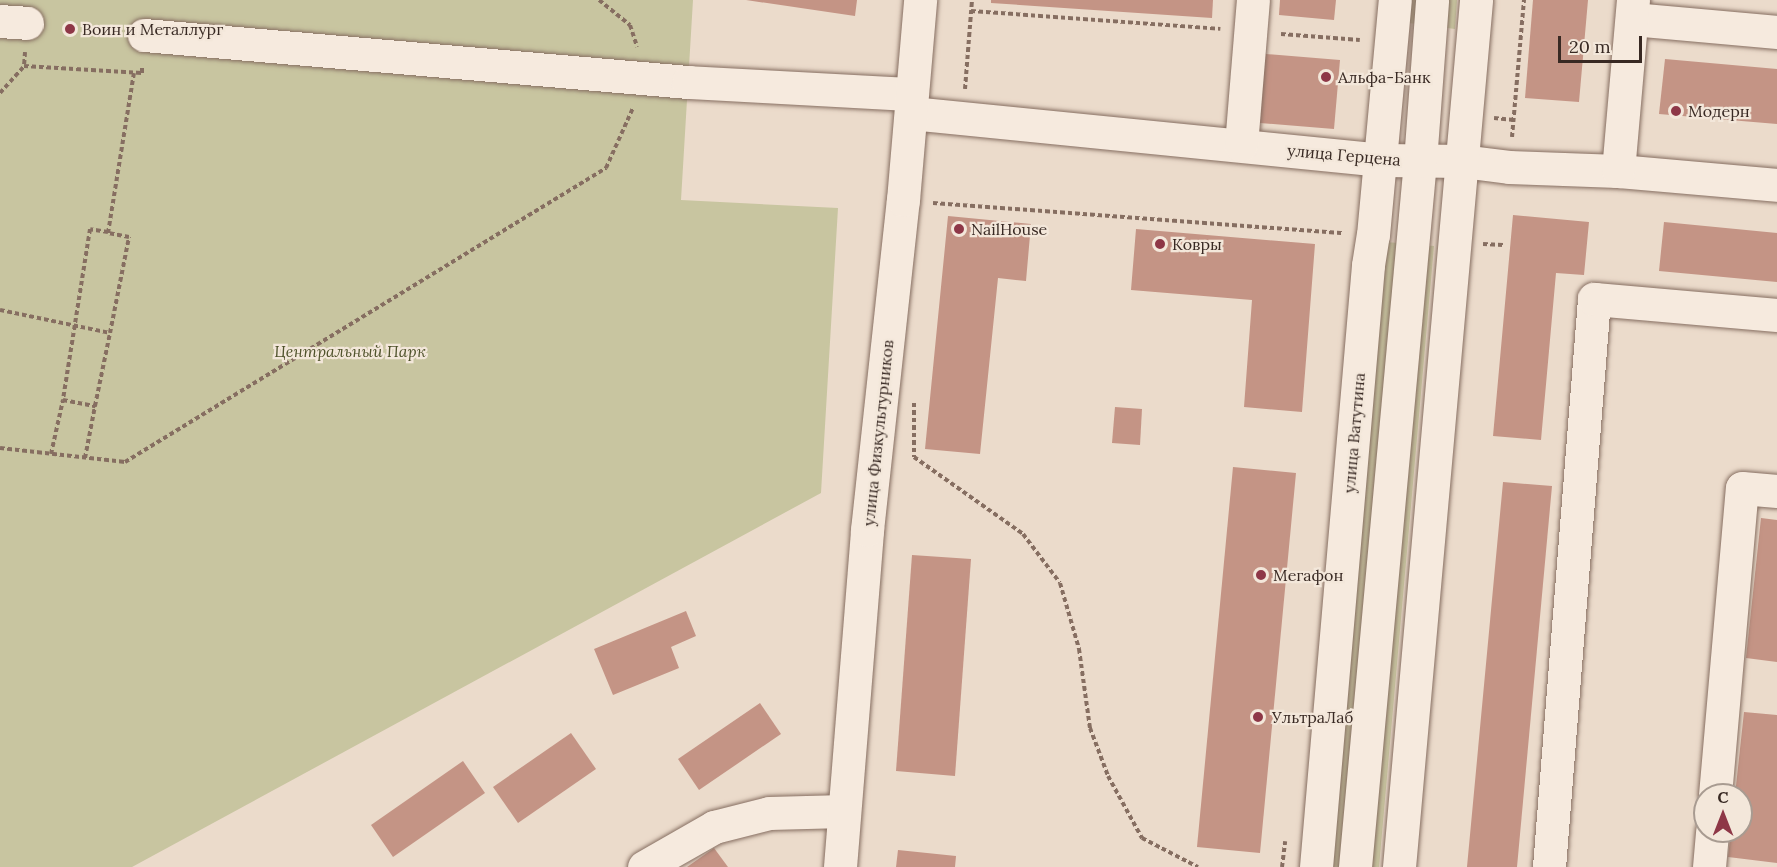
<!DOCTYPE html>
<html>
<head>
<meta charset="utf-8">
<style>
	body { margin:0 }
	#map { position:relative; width:1777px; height:867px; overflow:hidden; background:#ebdbcb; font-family:Lora,serif }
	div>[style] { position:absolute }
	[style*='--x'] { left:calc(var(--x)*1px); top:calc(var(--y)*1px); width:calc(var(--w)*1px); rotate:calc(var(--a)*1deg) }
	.green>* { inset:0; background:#c8c5a0 }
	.building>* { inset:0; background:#c49485 }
	.path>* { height:4px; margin-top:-2px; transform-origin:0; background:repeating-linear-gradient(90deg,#866e61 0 4.5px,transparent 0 7.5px) }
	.roads { filter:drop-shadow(0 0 2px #866e61) drop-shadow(0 0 2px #866e61) }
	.minor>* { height:33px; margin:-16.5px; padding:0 16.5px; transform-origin:16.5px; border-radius:16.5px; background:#f6eade }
	.dots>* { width:16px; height:16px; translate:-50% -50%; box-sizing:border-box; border:3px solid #f3e7da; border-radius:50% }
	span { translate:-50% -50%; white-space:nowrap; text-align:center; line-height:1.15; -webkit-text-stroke:4.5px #f3e7da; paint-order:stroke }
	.poi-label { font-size:16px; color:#382923 }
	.left { translate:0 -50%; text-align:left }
	.street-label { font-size:16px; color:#382923 }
	.park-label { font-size:16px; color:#4f522b; font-style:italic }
	.north { position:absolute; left:1693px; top:783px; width:60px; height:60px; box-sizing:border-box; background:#f3e7da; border:2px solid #a89b91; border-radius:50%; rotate:0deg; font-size:16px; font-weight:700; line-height:24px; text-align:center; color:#382923 }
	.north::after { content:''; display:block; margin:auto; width:21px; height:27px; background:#8e3747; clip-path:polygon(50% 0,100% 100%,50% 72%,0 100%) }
	.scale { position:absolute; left:1558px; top:36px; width:84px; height:27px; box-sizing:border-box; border:3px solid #382923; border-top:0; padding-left:8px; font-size:18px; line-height:21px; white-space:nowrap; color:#382923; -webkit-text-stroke:4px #f3e7da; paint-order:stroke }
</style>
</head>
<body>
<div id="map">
	<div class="green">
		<i style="clip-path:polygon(0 0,693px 0,681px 200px,838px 208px,821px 493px,132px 867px,0 867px)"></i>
		<i style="clip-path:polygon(1404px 0,1457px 0,1455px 29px,1401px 22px)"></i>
		<i style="clip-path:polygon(1386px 242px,1434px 246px,1379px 867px,1332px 867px)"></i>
	</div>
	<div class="building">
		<i style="clip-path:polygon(746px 0,857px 0,855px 16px)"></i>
		<i style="clip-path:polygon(991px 0,1213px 0,1212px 18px,991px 3px)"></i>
		<i style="clip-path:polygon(1280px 0,1336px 0,1334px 20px,1279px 15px)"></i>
		<i style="clip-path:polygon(1533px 0,1588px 0,1579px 102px,1525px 98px)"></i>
		<i style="clip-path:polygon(1253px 53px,1340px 60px,1334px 129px,1248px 122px)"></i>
		<i style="clip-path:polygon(1665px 59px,1777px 69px,1777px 124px,1659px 114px)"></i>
		<i style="clip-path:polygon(1513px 215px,1589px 222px,1584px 275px,1556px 273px,1541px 440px,1493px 436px)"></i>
		<i style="clip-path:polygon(948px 216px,1031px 224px,1026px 281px,998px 278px,980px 454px,925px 449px)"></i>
		<i style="clip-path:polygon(1664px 222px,1777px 233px,1777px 282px,1659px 271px)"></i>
		<i style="clip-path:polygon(1136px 229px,1315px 244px,1302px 412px,1244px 407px,1252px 300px,1131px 290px)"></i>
		<i style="clip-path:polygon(1115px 407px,1142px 409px,1140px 445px,1112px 443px)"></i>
		<i style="clip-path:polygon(1233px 467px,1296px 473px,1260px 853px,1197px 847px)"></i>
		<i style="clip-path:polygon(1503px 482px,1552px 486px,1517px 867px,1467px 867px)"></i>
		<i style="clip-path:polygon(1761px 518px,1777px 520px,1777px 662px,1746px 658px)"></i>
		<i style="clip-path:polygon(912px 555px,971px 559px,955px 776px,896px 771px)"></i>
		<i style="clip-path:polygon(686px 611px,696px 636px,671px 647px,679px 668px,613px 695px,594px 649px)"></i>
		<i style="clip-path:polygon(760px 703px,781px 734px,699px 790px,678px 759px)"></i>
		<i style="clip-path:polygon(1744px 712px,1777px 715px,1777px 863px,1728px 857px,1731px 831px,1741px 831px,1741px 795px,1735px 795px)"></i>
		<i style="clip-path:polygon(571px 733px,596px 769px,518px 823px,493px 787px)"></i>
		<i style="clip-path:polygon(463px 761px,485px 793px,393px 857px,371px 825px)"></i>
		<i style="clip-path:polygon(714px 848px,728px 867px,687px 867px)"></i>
		<i style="clip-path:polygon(898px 850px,956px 856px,955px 867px,896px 867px)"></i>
	</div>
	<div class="path">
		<i style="--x:599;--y:0;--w:40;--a:39"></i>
		<i style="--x:630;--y:25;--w:23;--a:72"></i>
		<i style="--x:971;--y:11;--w:250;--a:4.1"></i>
		<i style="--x:1281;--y:34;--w:79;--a:4.3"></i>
		<i style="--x:25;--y:52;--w:14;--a:94"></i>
		<i style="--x:24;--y:66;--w:118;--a:3.4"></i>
		<i style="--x:142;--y:73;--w:8;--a:-90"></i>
		<i style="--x:965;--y:89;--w:89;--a:-85.5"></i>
		<i style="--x:0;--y:93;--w:36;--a:-48"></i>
		<i style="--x:1494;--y:118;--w:20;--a:6"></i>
		<i style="--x:1512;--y:137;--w:138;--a:-85"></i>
		<i style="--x:933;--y:203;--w:412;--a:4.2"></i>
		<i style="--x:108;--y:232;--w:18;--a:-171"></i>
		<i style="--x:90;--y:229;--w:173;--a:99"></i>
		<i style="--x:63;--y:400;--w:33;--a:11"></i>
		<i style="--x:95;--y:406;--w:75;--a:-78.4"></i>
		<i style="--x:1483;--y:244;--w:20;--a:3"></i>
		<i style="--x:0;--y:310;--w:112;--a:11.8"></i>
		<i style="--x:110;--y:333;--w:98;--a:-78.8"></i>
		<i style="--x:129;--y:237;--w:21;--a:-169"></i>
		<i style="--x:108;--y:233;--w:162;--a:-80.8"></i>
		<i style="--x:914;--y:403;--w:54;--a:90"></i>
		<i style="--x:914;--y:457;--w:133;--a:35.2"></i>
		<i style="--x:1023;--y:534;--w:61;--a:52.9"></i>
		<i style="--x:1060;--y:583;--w:69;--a:73.9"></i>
		<i style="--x:1079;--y:649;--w:80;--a:82.1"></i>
		<i style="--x:1090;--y:728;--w:51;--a:69.4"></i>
		<i style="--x:1108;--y:776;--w:71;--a:61.3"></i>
		<i style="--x:1142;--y:838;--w:63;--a:27.4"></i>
		<i style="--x:0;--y:448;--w:126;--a:6.4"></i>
		<i style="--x:125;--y:462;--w:564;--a:-31.43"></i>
		<i style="--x:606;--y:168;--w:66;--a:-65.8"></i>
		<i style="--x:51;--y:454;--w:55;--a:-77.5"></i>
		<i style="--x:85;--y:458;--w:53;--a:-79.1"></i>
		<i style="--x:1282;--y:867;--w:26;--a:-83"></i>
	</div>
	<div class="roads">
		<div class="minor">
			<i style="--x:1632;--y:19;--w:146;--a:5.1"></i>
			<i style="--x:0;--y:21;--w:27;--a:4"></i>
			<i style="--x:144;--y:35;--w:546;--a:4.94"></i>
			<i style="--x:688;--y:82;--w:223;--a:3.1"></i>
			<i style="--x:911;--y:113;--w:471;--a:5.7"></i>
			<i style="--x:1380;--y:160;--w:82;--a:0.7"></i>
			<i style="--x:1462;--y:161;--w:47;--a:7.3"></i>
			<i style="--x:1509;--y:167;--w:109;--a:2.1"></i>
			<i style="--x:1618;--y:171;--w:160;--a:5"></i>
			<i style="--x:1241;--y:145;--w:145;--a:-85.3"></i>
			<i style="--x:1618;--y:171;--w:172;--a:-85"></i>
			<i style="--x:1715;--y:795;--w:308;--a:-85"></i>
			<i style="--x:1742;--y:488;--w:35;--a:5"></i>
			<i style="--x:644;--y:867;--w:81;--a:-29.7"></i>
			<i style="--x:714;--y:827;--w:57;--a:-14.3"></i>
			<i style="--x:769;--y:813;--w:75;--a:-1.5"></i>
			<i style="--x:840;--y:867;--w:338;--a:-85.4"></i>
			<i style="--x:867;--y:530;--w:332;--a:-83.8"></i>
			<i style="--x:903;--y:200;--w:201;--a:-85.1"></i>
			<i style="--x:1316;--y:867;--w:604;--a:-85.06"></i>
			<i style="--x:1368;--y:265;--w:30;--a:-81"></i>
			<i style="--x:1373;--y:235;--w:236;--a:-84.7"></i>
			<i style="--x:1355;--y:867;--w:709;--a:-84.74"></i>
			<i style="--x:1420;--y:161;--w:161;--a:-85.7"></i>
			<i style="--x:1399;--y:867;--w:870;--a:-84.92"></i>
			<i style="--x:1549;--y:867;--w:570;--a:-85.47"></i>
			<i style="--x:1594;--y:299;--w:184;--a:5"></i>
			<i style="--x:1709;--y:867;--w:36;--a:-85"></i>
		</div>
	</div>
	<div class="dots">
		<i style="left:70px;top:29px;background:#8e3747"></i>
		<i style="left:1326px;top:77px;background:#8e3747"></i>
		<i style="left:1676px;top:111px;background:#8e3747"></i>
		<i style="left:959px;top:229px;background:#8e3747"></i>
		<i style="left:1160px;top:244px;background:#8e3747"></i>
		<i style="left:1261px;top:575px;background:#8e3747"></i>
		<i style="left:1258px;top:717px;background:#8e3747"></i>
	</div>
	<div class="poi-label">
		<span class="left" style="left:82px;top:29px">Воин и Металлург</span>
		<span class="left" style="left:1338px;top:77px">Альфа-Банк</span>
		<span class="left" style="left:1688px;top:111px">Модерн</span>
		<span class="left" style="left:971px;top:229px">NailHouse</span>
		<span class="left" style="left:1172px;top:244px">Ковры</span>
		<span class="left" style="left:1273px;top:575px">Мегафон</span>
		<span class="left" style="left:1272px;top:717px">УльтраЛаб</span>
	</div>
	<div class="street-label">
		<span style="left:1344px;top:155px;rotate:5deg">улица Герцена</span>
		<span style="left:878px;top:433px;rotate:-84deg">улица Физкультурников</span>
		<span style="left:1354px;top:433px;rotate:-85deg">улица Ватутина</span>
	</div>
	<div class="park-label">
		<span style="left:350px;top:351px">Центральный Парк</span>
	</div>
	<div class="north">С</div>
	<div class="scale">20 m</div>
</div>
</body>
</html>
